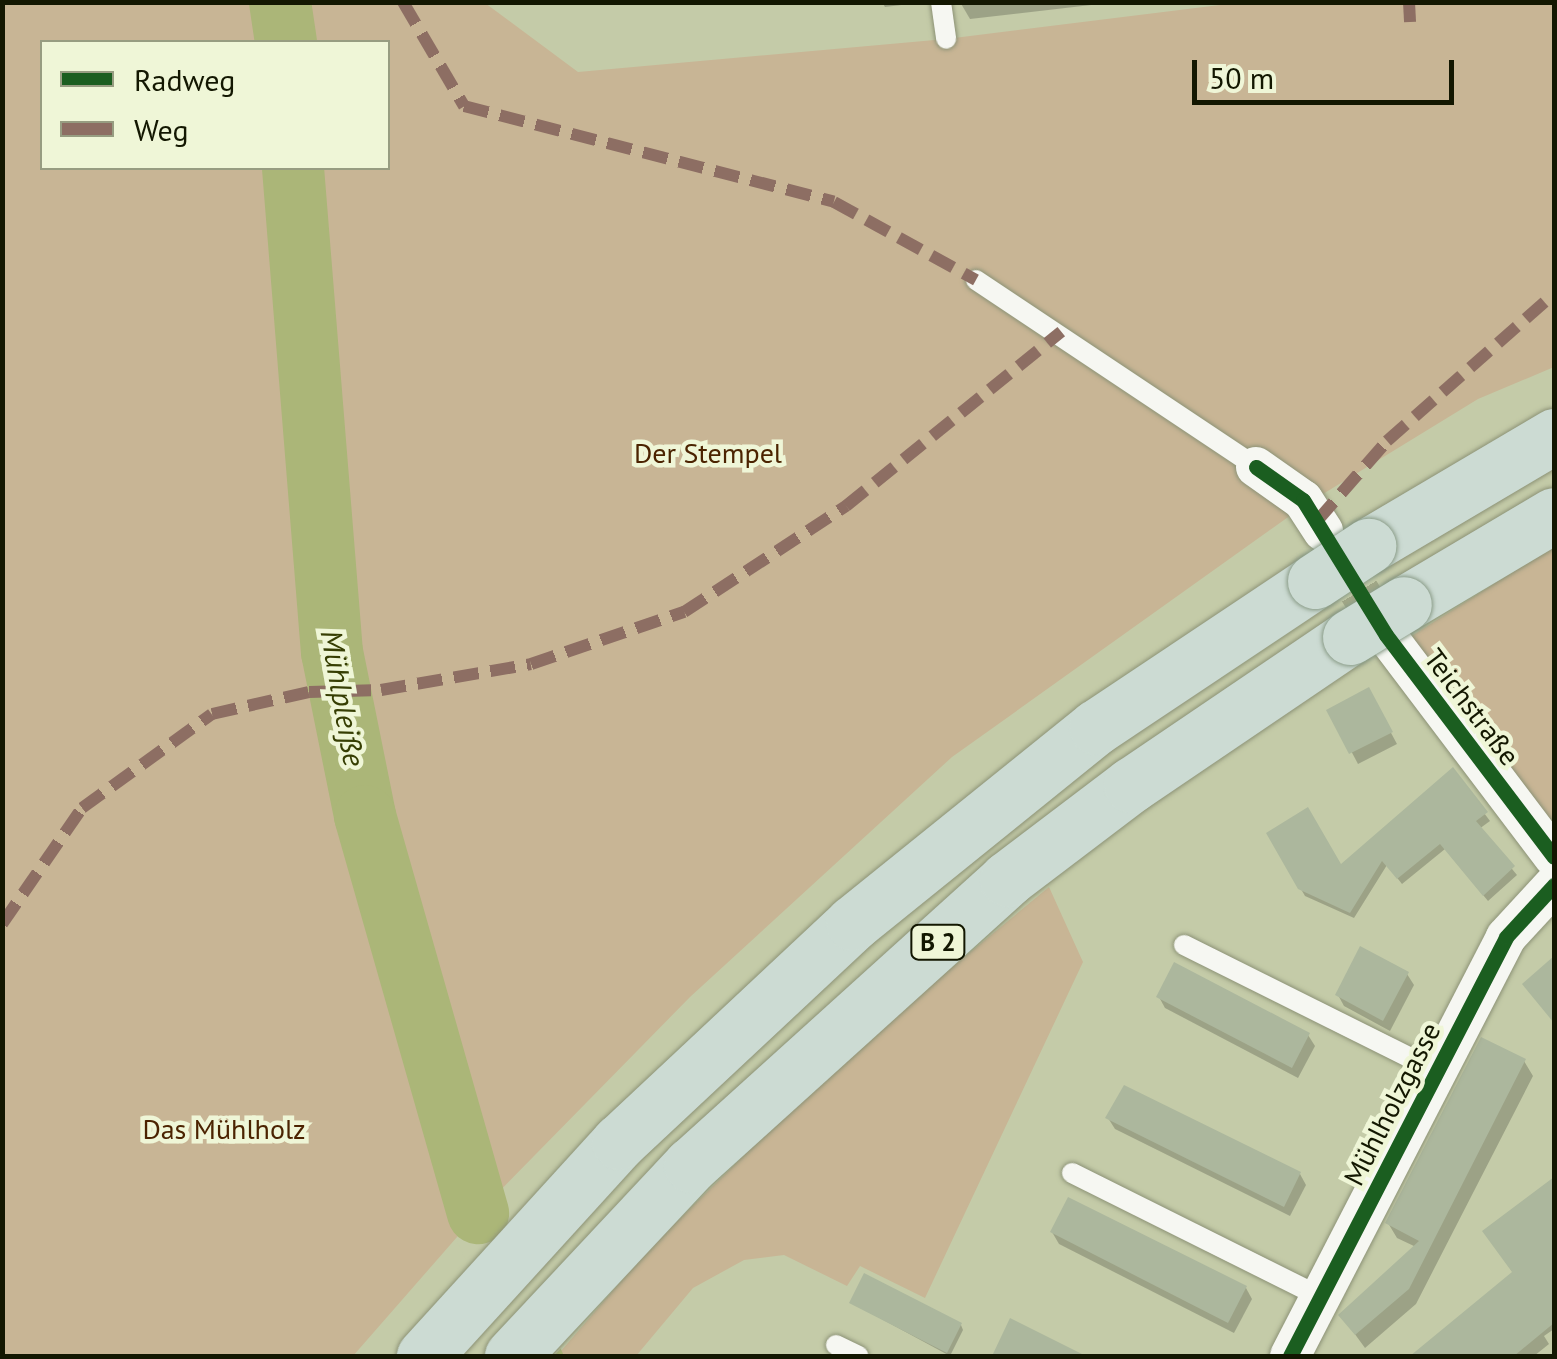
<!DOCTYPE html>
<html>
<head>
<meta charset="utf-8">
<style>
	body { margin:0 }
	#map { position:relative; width:1557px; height:1359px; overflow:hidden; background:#c4cba8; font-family:"PT Sans",sans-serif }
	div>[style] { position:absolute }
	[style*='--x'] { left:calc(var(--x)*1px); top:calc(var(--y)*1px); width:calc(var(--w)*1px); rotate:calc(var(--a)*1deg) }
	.green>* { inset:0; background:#c8b595 }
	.water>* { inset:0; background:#abb678 }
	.pier>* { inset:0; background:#c4cba8 }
	.shadow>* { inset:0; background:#0003 }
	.river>* { height:62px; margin:-31px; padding:0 31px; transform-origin:31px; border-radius:31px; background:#abb678 }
	.building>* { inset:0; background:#acb79d }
	.street-tunnel>* { height:40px; margin-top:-20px; transform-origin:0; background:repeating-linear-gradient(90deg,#a1a787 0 40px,transparent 0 60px) }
	.roads { filter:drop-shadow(0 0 2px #8c9276) drop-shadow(0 0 2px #8c9276) }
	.lane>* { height:20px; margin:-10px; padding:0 10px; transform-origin:10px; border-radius:10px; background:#f6f7f2 }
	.street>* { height:40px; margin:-20px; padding:0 20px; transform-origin:20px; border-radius:20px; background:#f6f7f2 }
	.highway>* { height:55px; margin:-27.5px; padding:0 27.5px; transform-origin:27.5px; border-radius:27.5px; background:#ccdbd3 }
	.bridges { filter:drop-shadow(0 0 2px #8b9d89) drop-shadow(0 0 2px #8b9d89) }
	.highway-bridge>* { height:55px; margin:-27.5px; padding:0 27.5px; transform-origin:27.5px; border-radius:27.5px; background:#ccdbd3 }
	.quiet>* { height:12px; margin-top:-6px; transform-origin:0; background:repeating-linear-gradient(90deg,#8d6e63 0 25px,transparent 0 37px) }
	.cycleway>* { height:15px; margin:-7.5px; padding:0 7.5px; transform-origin:7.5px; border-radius:7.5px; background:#1b5e20 }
	span { translate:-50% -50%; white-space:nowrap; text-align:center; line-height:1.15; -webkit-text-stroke:9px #eff6d7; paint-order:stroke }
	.shield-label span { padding:2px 8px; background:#eff6d7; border:2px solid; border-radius:8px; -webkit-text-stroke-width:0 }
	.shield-label { font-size:25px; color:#131701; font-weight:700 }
	.park-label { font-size:28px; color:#4b2300 }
	.street-label { font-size:28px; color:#131701 }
	.water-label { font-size:30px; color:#363e03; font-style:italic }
	.frame { position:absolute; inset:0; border:5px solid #131701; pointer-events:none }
	.legend { position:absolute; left:40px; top:40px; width:350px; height:130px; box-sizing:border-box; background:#eff6d7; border:2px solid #979d81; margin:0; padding:12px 18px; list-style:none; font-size:30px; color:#131701 }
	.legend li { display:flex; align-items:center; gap:20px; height:50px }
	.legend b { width:50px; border:2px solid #979d81 }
	.scale { position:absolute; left:1192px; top:60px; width:262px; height:45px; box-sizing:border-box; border:5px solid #131701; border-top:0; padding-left:12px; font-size:30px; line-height:35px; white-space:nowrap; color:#131701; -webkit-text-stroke:8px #eff6d7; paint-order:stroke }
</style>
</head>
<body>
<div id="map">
	<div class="green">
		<i style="clip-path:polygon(evenodd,3px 3px,485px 3px,578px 72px,946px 39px,1236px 3px,1554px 3px,1554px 367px,1478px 399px,1305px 505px,952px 757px,690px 997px,478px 1213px,353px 1356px,3px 1356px,3px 3px,42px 42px,388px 42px,388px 168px,42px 168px,42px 42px)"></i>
		<i style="clip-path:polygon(1554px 546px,1554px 828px,1410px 637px)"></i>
		<i style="clip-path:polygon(1049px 887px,1083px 962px,925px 1298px,860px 1266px,847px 1286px,784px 1255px,744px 1260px,693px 1288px,636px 1356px,564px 1356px,561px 1351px,647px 1251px,773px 1127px,880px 1027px)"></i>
	</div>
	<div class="water">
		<i style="clip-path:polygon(466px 1118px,489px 1186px,564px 1356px,515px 1356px,453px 1221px)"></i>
	</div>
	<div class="pier">
		<i style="clip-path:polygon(500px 1197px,564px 1345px,554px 1356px,509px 1356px,457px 1241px)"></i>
	</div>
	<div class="shadow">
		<i style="clip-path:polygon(882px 2px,926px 2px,885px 7px)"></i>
		<i style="clip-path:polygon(960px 2px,1117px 2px,970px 19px)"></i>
		<i style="clip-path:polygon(1368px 690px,1397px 744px,1358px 764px,1330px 711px)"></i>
		<i style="clip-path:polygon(1453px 771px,1490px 821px,1479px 829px,1517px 875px,1488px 901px,1445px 849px,1402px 884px,1387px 865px,1354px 918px,1305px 896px,1269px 834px,1340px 868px)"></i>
		<i style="clip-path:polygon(1407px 974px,1414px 985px,1390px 1031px,1344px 1006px,1338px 995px)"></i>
		<i style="clip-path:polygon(1159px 997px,1308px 1035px,1315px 1046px,1298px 1078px,1165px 1008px)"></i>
		<i style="clip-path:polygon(1524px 1061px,1533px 1076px,1416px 1304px,1365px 1348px,1341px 1315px,1416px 1247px,1397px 1238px,1388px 1223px)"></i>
		<i style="clip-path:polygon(1108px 1118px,1300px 1174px,1306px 1185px,1290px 1216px,1115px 1129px)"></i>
		<i style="clip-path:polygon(1554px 1180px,1554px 1329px,1544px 1336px,1549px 1344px,1534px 1356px,1413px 1356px,1514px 1274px,1485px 1232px)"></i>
		<i style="clip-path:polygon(1052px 1232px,1246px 1288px,1252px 1299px,1234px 1333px,1059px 1244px)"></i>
		<i style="clip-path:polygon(852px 1303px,961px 1325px,963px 1330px,950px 1356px)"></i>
	</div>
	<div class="river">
		<i style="--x:280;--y:2;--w:40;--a:81.5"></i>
		<i style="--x:293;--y:168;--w:486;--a:85.4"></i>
		<i style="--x:332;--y:652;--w:167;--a:78.6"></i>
		<i style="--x:365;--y:816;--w:413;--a:74.1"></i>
	</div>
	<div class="building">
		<i style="clip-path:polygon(1369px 687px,1393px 732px,1349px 754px,1326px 710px)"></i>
		<i style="clip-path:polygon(1453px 767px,1488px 812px,1476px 821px,1515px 866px,1483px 896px,1440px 844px,1397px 879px,1382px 861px,1350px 913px,1298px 889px,1266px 833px,1308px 807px,1341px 864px)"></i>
		<i style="clip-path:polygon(1360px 946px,1409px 972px,1383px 1021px,1335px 995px)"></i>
		<i style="clip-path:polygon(1554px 956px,1554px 1023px,1522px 984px)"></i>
		<i style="clip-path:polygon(1174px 962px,1310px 1033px,1292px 1068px,1156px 997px)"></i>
		<i style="clip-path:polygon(1481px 1037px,1526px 1059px,1409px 1289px,1355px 1335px,1338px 1315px,1419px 1241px,1385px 1223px)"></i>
		<i style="clip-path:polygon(1124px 1085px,1301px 1172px,1284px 1207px,1105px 1118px)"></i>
		<i style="clip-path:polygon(1554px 1177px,1554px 1323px,1514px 1356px,1410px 1356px,1512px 1272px,1482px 1231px)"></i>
		<i style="clip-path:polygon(1068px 1197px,1247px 1286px,1228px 1323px,1050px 1232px)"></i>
		<i style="clip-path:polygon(864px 1273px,962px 1323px,947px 1353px,849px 1303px)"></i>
		<i style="clip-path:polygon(1010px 1318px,1086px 1356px,992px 1356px)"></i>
	</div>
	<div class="street-tunnel">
		<i style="--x:1328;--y:540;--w:111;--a:58.6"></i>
	</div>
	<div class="roads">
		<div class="lane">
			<i style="--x:941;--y:2;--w:37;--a:82"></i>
			<i style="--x:976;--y:280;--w:337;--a:33.7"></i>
			<i style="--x:1184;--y:945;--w:283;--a:26.5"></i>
			<i style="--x:1072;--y:1173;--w:278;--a:26.5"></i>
			<i style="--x:836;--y:1345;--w:25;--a:26"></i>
		</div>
		<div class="street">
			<i style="--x:1256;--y:467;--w:57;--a:35.1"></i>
			<i style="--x:1303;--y:500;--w:37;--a:57"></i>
			<i style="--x:1386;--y:635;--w:278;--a:52.9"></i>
			<i style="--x:1290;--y:1356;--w:471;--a:-62.7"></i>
			<i style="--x:1506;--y:937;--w:71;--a:-47.3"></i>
		</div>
		<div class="highway">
			<i style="--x:1368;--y:546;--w:216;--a:-30.6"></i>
			<i style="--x:1404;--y:604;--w:174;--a:-30.7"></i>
			<i style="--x:424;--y:1356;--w:290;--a:-47.7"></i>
			<i style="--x:619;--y:1142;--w:320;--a:-43.1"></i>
			<i style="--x:853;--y:923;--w:312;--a:-38.9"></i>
			<i style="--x:1096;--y:727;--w:263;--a:-33.7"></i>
			<i style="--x:512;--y:1356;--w:262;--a:-46.9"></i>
			<i style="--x:691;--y:1165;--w:426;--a:-42.1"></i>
			<i style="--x:1007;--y:879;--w:156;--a:-37.2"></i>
			<i style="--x:1131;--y:785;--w:264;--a:-34.1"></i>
		</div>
	</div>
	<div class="bridges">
		<div class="highway-bridge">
			<i style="--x:1315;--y:581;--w:64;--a:-33.4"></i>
			<i style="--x:1350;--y:637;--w:63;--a:-31.4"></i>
		</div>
	</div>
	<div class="quiet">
		<i style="--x:403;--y:2;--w:121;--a:59.6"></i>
		<i style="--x:464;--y:106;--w:382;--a:14.5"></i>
		<i style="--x:834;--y:202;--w:162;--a:28.8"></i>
		<i style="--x:1409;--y:2;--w:20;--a:87"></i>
		<i style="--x:1317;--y:521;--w:106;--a:-48.8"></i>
		<i style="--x:1387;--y:441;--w:222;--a:-41.4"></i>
		<i style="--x:2;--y:924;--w:141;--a:-55.4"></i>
		<i style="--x:82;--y:808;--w:160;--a:-35.9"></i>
		<i style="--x:212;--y:714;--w:99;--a:-12.8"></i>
		<i style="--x:309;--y:692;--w:72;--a:-1.6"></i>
		<i style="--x:381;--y:690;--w:152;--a:-9.8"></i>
		<i style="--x:531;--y:664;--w:162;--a:-18.8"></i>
		<i style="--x:684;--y:612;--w:194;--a:-33.2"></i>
		<i style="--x:846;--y:506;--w:277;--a:-39"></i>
	</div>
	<div class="cycleway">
		<i style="--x:1256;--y:467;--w:57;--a:35.1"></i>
		<i style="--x:1303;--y:500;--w:158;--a:58.4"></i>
		<i style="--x:1386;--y:635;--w:278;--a:52.9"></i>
		<i style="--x:1290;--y:1356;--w:471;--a:-62.7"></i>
		<i style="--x:1506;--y:937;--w:71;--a:-47.3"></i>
	</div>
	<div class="shield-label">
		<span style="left:938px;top:942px">B 2</span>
	</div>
	<div class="park-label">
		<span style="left:708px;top:453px">Der Stempel</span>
		<span style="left:224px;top:1129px">Das Mühlholz</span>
	</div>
	<div class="street-label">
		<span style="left:1472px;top:707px;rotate:53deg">Teichstraße</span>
		<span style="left:1392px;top:1104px;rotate:-63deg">Mühlholzgasse</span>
	</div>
	<div class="water-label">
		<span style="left:343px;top:698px;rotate:80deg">Mühlpleiße</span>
	</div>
	<div class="frame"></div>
	<ul class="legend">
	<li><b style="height:12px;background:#1b5e20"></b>Radweg</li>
	<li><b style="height:12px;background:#8d6e63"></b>Weg</li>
	</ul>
	<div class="scale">50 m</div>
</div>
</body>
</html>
